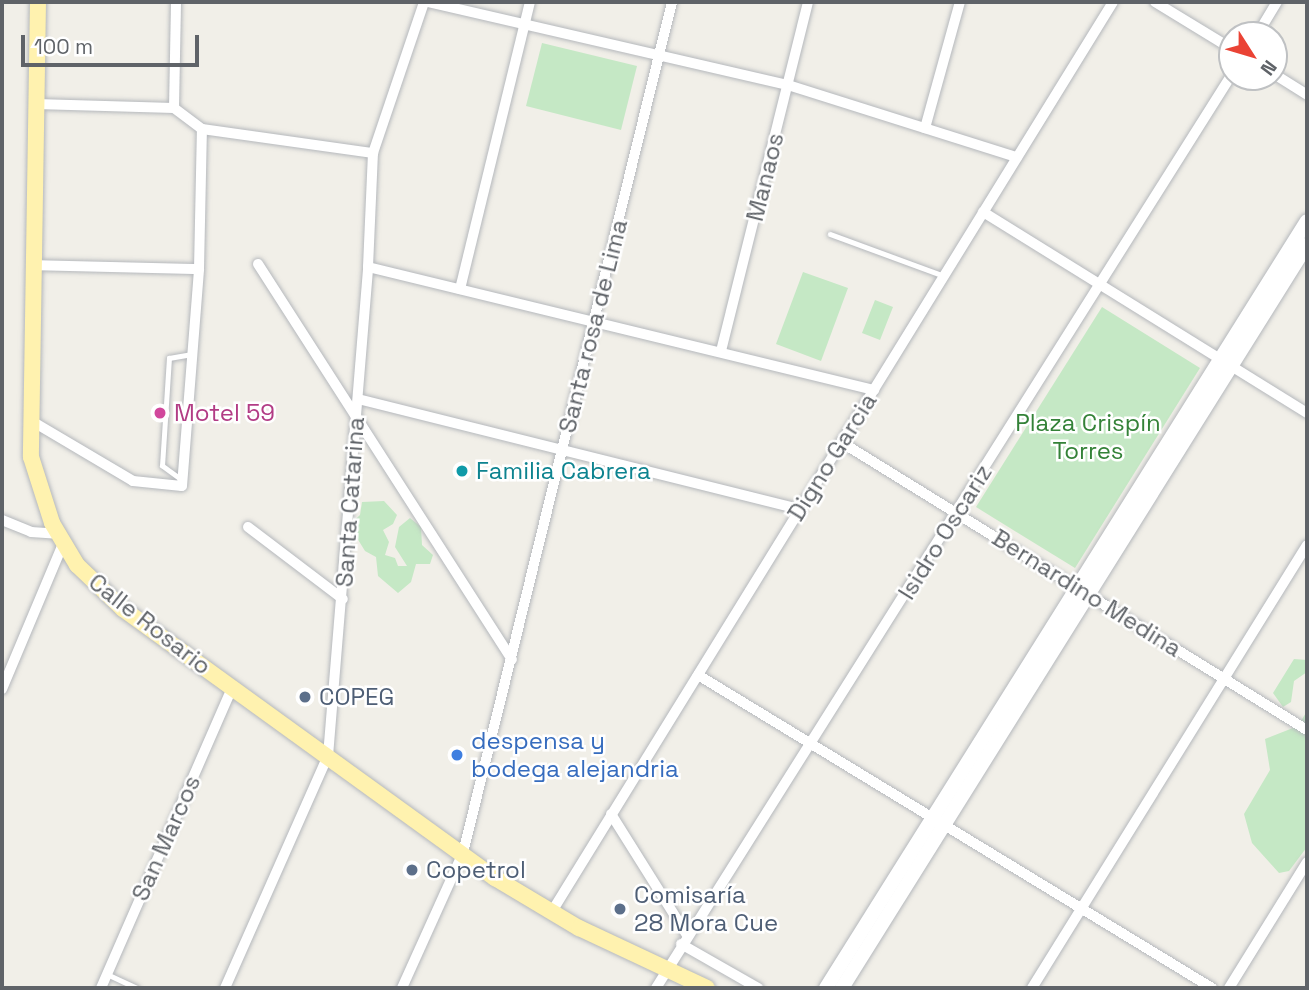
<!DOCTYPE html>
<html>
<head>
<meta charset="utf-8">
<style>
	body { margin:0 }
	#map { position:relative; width:1309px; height:990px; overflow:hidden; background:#f1efe8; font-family:"Space Grotesk",sans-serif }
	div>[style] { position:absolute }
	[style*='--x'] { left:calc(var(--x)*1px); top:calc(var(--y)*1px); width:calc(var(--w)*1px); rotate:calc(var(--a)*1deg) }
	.green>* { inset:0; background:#c5e8c5 }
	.roads { filter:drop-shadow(0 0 2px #b5b8bc) drop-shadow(0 0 2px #b5b8bc) }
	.lane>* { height:4.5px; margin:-2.25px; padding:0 2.25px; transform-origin:2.25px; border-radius:2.25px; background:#fff }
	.street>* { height:10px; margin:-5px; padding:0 5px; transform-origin:5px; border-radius:5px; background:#fff }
	.secondary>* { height:14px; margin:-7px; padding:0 7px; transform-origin:7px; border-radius:7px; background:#fff }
	.primary>* { height:16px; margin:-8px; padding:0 8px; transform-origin:8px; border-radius:8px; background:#fff2af }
	.dots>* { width:19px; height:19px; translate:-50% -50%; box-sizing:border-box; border:4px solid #fff; border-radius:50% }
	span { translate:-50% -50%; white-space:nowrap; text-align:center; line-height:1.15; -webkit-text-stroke:5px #fff; paint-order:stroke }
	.street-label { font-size:24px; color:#5f6368 }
	.hotel-label { font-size:24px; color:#b23c85 }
	.left { translate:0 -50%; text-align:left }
	.park-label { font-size:24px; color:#348238 }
	.culture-label { font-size:24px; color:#0d838f }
	.service-label { font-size:24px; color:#4e5e75 }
	.shop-label { font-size:24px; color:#366cbe }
	.frame { position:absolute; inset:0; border:4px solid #5f6368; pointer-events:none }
	.north { position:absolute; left:1218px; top:21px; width:70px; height:70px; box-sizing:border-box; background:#fff; border:2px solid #bfc1c3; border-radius:50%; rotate:127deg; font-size:19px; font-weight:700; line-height:28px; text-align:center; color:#5f6368 }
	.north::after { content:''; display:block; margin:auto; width:24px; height:32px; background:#ea4335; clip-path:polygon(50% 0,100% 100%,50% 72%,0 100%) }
	.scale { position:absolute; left:21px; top:35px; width:178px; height:32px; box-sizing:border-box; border:4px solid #5f6368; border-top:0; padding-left:9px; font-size:21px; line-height:24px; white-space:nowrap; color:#5f6368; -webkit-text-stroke:5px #fff; paint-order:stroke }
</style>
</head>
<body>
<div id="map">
	<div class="green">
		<i style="clip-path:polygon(542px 43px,637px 66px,621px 130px,526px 106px)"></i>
		<i style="clip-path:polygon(803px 272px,848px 288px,821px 361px,776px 344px)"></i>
		<i style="clip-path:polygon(875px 300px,893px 307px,880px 340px,862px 333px)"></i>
		<i style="clip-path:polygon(1102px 307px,1200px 368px,1075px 568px,976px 507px)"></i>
		<i style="clip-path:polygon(384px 501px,397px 515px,393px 524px,383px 530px,389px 542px,385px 555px,395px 558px,398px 566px,407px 566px,395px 547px,399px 527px,410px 518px,421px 527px,422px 545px,433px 555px,430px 564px,416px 564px,411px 582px,398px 593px,378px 576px,376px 557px,365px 551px,349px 525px,360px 515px,362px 502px)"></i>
		<i style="clip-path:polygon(1294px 659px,1307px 660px,1307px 672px,1294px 681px,1291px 702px,1283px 707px,1273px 693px)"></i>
		<i style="clip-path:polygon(1307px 711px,1307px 847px,1289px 871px,1279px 873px,1252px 843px,1244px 814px,1270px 770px,1265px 739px,1298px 726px)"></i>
	</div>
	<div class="roads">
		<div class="lane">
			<i style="--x:830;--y:234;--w:121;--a:20.2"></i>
			<i style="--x:180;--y:479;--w:22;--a:-144"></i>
			<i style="--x:162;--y:466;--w:108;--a:-86.3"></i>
			<i style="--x:169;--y:358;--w:23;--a:-10"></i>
			<i style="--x:107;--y:974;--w:33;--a:25"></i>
		</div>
		<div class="street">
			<i style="--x:428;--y:2;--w:369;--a:13"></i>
			<i style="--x:788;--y:85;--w:240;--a:17.5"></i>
			<i style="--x:1155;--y:2;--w:90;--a:31.4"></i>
			<i style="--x:1257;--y:35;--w:39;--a:-59"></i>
			<i style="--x:1274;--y:74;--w:39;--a:32"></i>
			<i style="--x:36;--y:104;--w:138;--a:1.7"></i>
			<i style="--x:174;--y:108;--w:35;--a:37"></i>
			<i style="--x:202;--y:129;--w:173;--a:8"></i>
			<i style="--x:174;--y:108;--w:106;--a:-88.9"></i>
			<i style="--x:925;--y:128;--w:131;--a:-74.5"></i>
			<i style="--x:983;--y:212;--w:381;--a:31.8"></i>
			<i style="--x:258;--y:264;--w:470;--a:57.3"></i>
			<i style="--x:33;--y:265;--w:166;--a:1.4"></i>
			<i style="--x:368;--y:267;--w:521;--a:13.66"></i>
			<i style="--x:460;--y:289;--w:295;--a:-76.3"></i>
			<i style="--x:721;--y:351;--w:360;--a:-76"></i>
			<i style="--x:358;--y:399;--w:455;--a:14"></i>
			<i style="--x:30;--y:420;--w:120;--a:30.6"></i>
			<i style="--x:133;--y:481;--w:49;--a:5.8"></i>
			<i style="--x:182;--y:486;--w:218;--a:-85.5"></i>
			<i style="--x:199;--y:269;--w:140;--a:-88.8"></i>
			<i style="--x:841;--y:442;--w:548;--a:31.72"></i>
			<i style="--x:2;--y:520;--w:31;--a:22"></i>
			<i style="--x:31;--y:532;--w:26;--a:4"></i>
			<i style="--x:248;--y:527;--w:119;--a:37.2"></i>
			<i style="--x:698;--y:675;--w:602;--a:31.34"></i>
			<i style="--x:2;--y:689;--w:157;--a:-67.2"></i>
			<i style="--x:611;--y:814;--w:143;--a:57.9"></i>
			<i style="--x:551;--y:913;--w:1070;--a:-58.33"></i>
			<i style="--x:681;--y:944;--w:89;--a:29.7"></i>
			<i style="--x:101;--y:988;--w:327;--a:-66.4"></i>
			<i style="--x:225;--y:988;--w:254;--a:-66.1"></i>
			<i style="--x:328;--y:756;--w:491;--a:-85.3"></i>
			<i style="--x:368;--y:267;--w:114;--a:-87.5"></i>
			<i style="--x:373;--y:153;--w:159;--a:-71.3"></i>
			<i style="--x:402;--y:988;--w:148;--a:-65.7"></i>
			<i style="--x:463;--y:853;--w:876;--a:-76.2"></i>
			<i style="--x:656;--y:988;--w:1080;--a:-57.78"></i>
			<i style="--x:1032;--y:988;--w:521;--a:-58.17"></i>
			<i style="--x:1229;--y:988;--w:148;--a:-58.2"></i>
		</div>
		<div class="secondary">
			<i style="--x:826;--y:988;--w:905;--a:-57.91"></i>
			<i style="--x:842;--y:988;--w:877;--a:-57.96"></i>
		</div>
		<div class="primary">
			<i style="--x:38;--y:2;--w:455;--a:90.9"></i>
			<i style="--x:31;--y:457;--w:69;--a:72.3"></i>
			<i style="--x:52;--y:523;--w:49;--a:59.2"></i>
			<i style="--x:77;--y:565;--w:64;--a:43.7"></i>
			<i style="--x:123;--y:609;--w:459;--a:35.9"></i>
			<i style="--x:495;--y:878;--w:98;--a:30.8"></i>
			<i style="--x:579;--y:928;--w:141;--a:25.1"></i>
		</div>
	</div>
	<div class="dots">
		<i style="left:160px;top:413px;background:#d1479c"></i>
		<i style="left:462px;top:471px;background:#0f9aa8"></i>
		<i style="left:305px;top:697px;background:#5c6f8a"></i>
		<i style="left:457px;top:755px;background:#3f7fe0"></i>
		<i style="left:412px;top:870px;background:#5c6f8a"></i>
		<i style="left:620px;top:909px;background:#5c6f8a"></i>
	</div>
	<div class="street-label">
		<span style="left:765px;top:177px;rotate:-76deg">Manaos</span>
		<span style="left:593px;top:326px;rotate:-76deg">Santa rosa de Lima</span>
		<span style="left:832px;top:457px;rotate:-58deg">Digno Garcia</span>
		<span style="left:350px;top:502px;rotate:-86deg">Santa Catarina</span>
		<span style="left:945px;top:532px;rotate:-58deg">Isidro Oscariz</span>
		<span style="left:1087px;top:593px;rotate:32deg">Bernardino Medina</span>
		<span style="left:150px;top:624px;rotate:38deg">Calle Rosario</span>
		<span style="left:166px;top:838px;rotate:-66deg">San Marcos</span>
	</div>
	<div class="hotel-label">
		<span class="left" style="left:174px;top:413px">Motel 59</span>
	</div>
	<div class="park-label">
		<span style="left:1088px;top:437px">Plaza Crispín<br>Torres</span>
	</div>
	<div class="culture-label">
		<span class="left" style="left:476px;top:471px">Familia Cabrera</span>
	</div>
	<div class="service-label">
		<span class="left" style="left:319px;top:697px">COPEG</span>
		<span class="left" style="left:426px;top:870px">Copetrol</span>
		<span class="left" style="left:634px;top:909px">Comisaría<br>28 Mora Cue</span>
	</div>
	<div class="shop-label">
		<span class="left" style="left:471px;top:755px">despensa y<br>bodega alejandria</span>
	</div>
	<div class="frame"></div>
	<div class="north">N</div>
	<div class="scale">100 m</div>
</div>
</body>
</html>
